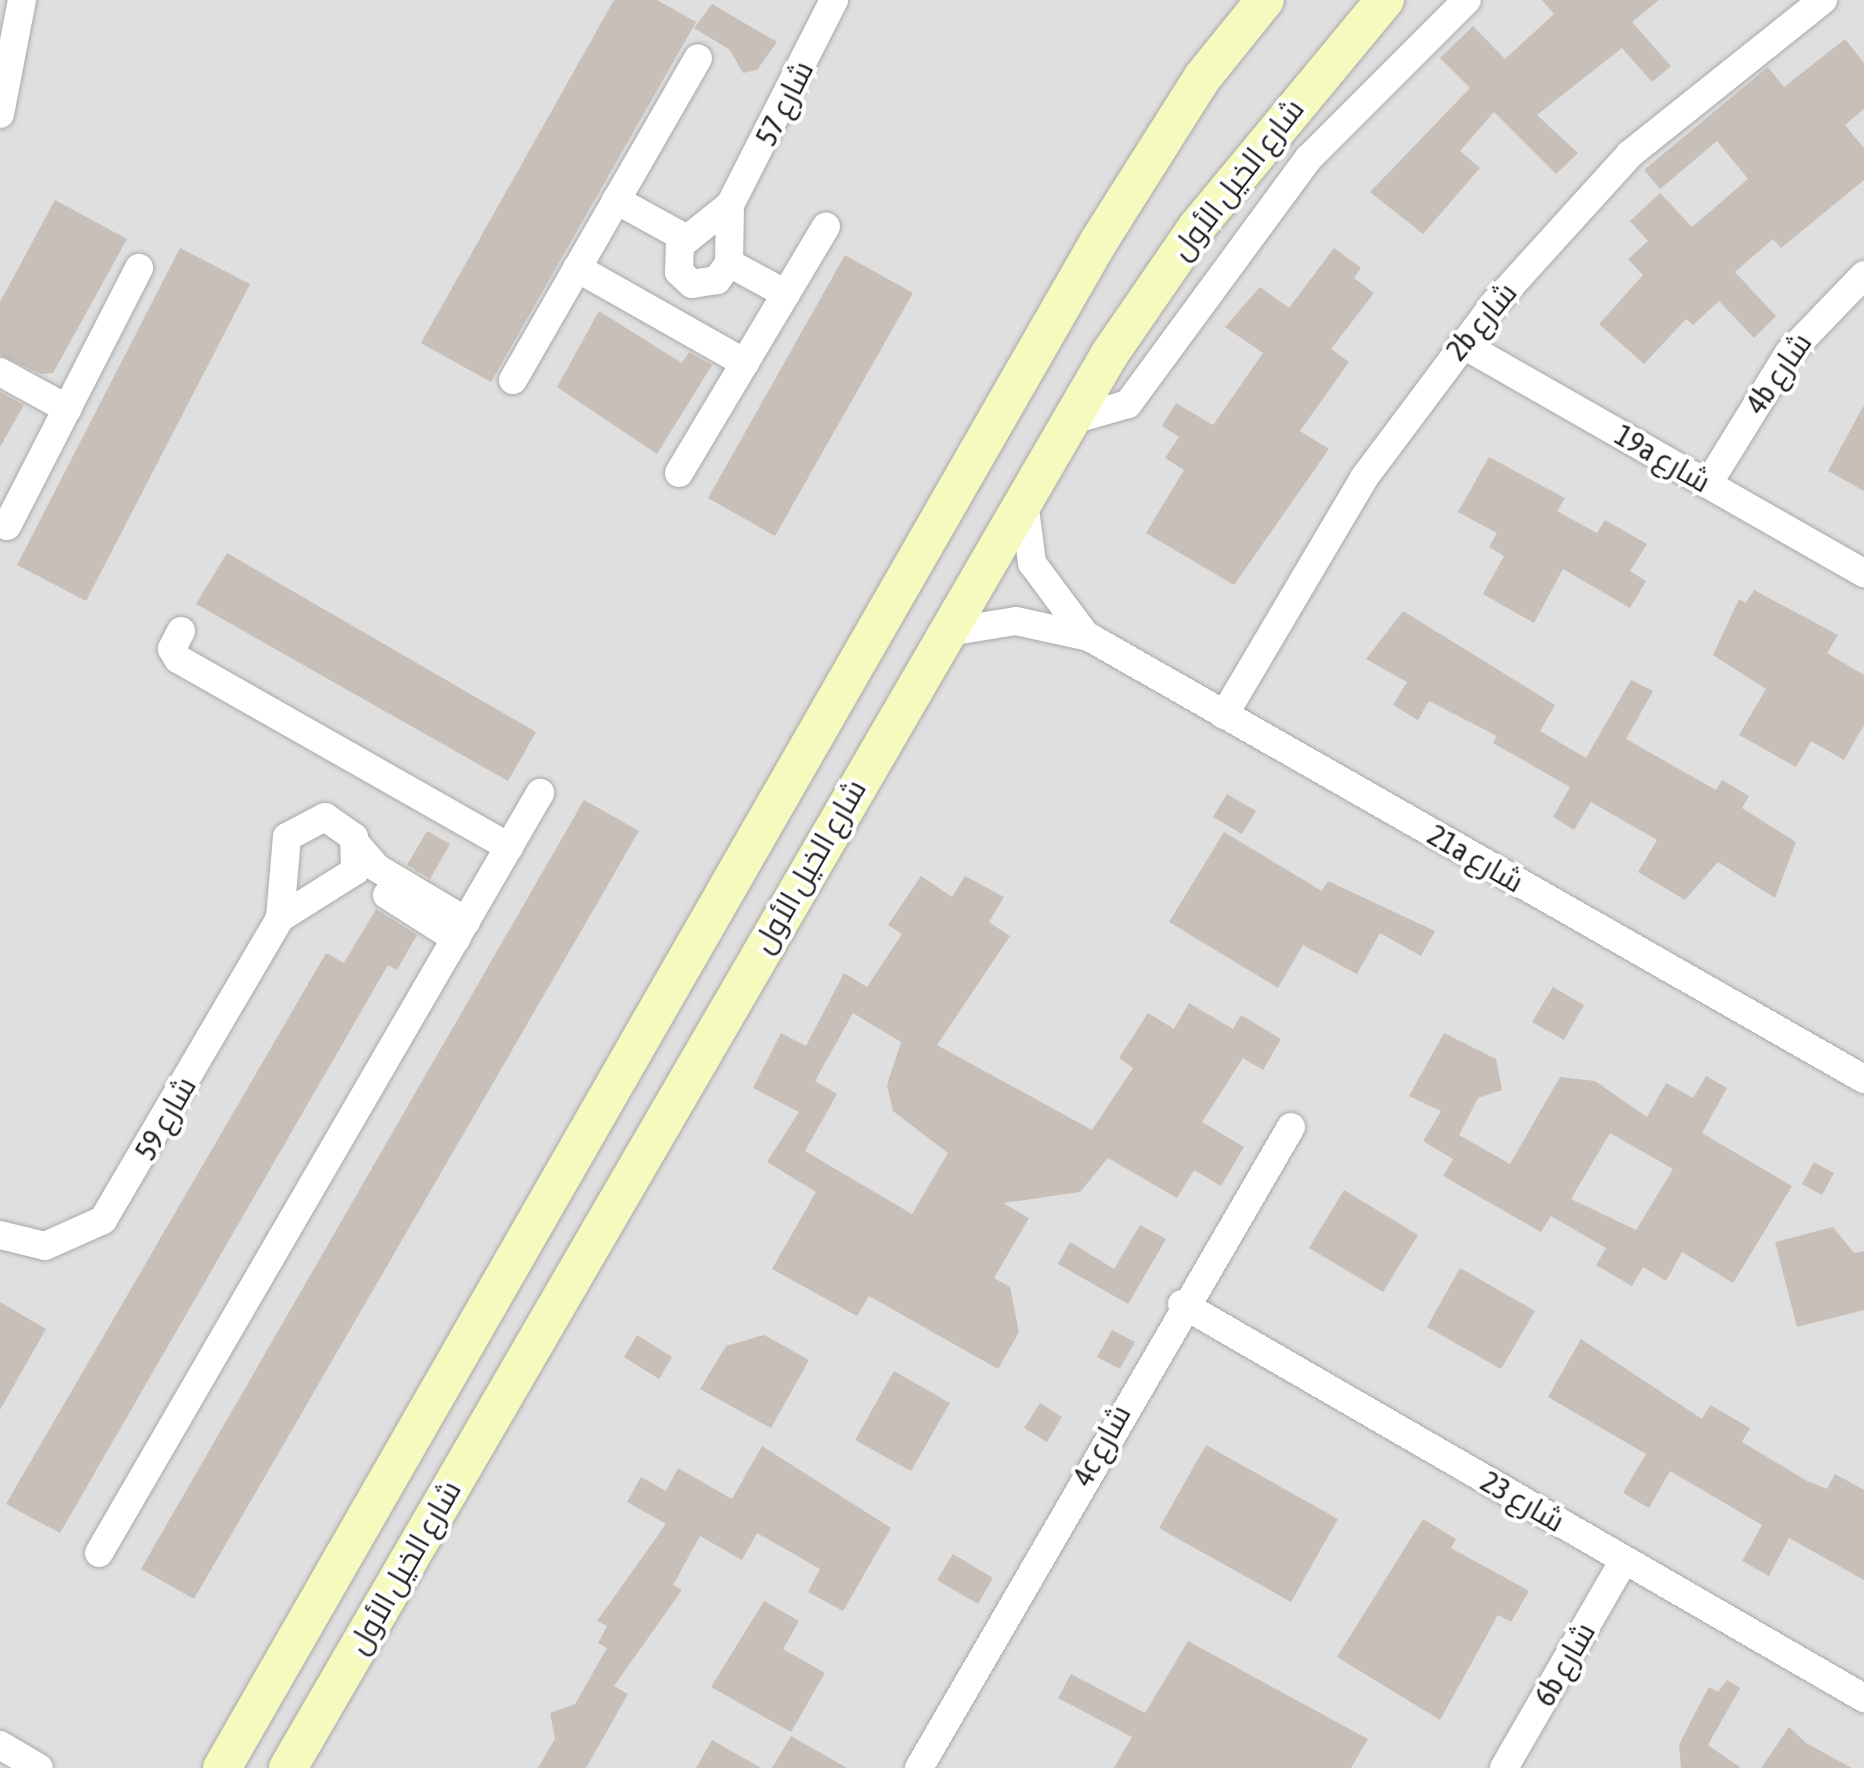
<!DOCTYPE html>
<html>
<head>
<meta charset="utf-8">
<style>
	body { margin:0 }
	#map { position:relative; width:1864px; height:1768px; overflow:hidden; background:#f2efe9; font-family:"Asap Condensed",Cairo,sans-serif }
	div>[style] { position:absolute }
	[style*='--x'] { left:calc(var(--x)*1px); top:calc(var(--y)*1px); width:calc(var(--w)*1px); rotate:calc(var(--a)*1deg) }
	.residential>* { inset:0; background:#e0dfdf }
	.building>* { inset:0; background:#c7bfb8 }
	.roads { filter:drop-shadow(0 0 2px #a9a9a9) drop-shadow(0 0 2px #a9a9a9) }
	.minor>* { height:28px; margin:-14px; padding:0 14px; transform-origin:14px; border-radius:14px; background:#fff }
	.secondary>* { height:38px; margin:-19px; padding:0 19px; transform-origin:19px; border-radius:19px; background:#f7fabf }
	span { translate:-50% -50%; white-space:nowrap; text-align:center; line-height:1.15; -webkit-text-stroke:8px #fff; paint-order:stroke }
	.street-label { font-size:30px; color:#222 }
</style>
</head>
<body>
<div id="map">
	<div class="residential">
		<i style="clip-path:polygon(0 0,1864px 0,1864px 1768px,0 1768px)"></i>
	</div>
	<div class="building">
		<i style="clip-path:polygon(614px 0,657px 0,696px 22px,491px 382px,421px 343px)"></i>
		<i style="clip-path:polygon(1542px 0,1659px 0,1632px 22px,1671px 66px,1652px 82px,1622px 48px,1537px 115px,1578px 153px,1556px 174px,1494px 112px,1460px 151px,1480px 168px,1423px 234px,1370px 192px,1470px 88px,1440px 58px,1473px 26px,1505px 59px,1554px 14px)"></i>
		<i style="clip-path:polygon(712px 4px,777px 42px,757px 70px,743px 73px,730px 50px,694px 28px)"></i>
		<i style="clip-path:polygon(1845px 39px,1864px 63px,1864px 109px,1845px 125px,1864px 148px,1864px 180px,1781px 248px,1773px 239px,1735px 272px,1776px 316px,1754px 338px,1719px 301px,1693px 325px,1686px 319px,1644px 364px,1599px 324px,1643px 275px,1628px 259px,1648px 241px,1630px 221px,1660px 193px,1692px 227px,1748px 179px,1717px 141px,1660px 189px,1644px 170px,1768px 67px,1784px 87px)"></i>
		<i style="clip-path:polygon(55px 200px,127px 239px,53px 373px,41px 374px,0 355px,0 302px)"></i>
		<i style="clip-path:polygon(180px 248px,250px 284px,86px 601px,17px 565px)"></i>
		<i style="clip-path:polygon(1334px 248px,1361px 268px,1354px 278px,1374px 293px,1331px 349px,1349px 362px,1300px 431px,1329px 449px,1234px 585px,1146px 533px,1184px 470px,1165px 458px,1179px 437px,1162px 426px,1176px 403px,1213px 425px,1263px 353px,1225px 327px,1260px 287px,1289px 308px)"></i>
		<i style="clip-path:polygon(845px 255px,913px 293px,775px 536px,708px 498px)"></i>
		<i style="clip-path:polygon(599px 311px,682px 363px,689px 352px,712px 365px,657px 454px,557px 387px)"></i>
		<i style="clip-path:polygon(0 392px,24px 405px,0 447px)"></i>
		<i style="clip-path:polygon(1864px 405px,1864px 491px,1828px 471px)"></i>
		<i style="clip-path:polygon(1489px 457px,1565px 498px,1557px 511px,1597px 533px,1605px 520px,1647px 544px,1630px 571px,1646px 581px,1630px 608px,1563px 569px,1534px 623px,1483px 594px,1504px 556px,1489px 547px,1497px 533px,1458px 512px)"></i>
		<i style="clip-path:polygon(227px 553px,536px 732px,508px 781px,196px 604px)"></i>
		<i style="clip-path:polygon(1754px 590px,1838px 635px,1827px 653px,1864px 675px,1864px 725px,1844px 760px,1811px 741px,1796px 767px,1739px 735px,1766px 689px,1713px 655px,1739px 599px,1746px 603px)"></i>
		<i style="clip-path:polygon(1403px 611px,1555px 705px,1540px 731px,1586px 758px,1631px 680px,1653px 691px,1626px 739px,1716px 790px,1722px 780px,1749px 796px,1742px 808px,1796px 842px,1775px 898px,1718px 862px,1685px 900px,1638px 872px,1657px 840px,1591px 802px,1574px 830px,1553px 817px,1570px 787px,1493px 743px,1497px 736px,1429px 701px,1418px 720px,1393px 705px,1407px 682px,1366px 659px)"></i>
		<i style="clip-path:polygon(1227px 794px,1256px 811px,1242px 834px,1213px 817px)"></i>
		<i style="clip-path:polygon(584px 800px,639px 831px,194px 1599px,141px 1569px)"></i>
		<i style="clip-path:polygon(427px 831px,450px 844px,430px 879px,407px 865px)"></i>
		<i style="clip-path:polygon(1224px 832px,1322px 891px,1328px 881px,1435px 931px,1421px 956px,1380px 933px,1357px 974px,1303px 945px,1278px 988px,1169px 922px)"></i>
		<i style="clip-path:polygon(evenodd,921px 876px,952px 897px,965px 876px,1004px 897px,989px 922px,1010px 936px,937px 1045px,1092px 1130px,1133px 1068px,1119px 1058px,1148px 1013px,1174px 1029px,1189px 1003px,1233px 1029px,1241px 1015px,1281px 1039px,1263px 1070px,1243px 1058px,1202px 1122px,1244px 1147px,1221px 1186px,1194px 1170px,1177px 1198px,1108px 1158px,1080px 1192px,1003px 1203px,1029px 1218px,994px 1278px,1010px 1287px,1019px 1332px,998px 1369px,869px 1296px,857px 1316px,772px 1269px,816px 1192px,767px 1162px,799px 1112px,753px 1088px,781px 1033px,806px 1046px,844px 973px,867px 987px,902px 934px,888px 925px,921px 876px,853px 1013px,901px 1042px,887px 1085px,893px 1111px,948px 1153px,912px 1214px,805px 1151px,837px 1094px,815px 1081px,853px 1013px)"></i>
		<i style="clip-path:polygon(376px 909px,417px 935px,397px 970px,388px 965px,60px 1533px,6px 1504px,326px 953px,344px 963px)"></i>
		<i style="clip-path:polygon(1553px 987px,1584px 1005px,1564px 1040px,1532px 1022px)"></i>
		<i style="clip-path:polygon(evenodd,1444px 1033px,1496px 1059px,1502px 1090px,1478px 1098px,1459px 1135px,1510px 1164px,1560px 1077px,1595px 1081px,1647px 1117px,1666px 1083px,1693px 1098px,1706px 1076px,1727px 1088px,1702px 1133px,1792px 1186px,1733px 1283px,1682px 1252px,1666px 1281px,1643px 1267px,1632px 1286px,1596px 1265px,1606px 1248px,1551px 1216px,1541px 1232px,1443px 1176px,1453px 1159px,1423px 1141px,1441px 1111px,1409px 1096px,1444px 1033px,1610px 1133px,1673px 1169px,1636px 1230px,1571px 1199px,1610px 1133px)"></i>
		<i style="clip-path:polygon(1814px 1162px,1834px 1173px,1822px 1195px,1802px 1184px)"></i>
		<i style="clip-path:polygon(1344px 1190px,1418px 1235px,1383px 1292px,1309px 1248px)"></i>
		<i style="clip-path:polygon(1140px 1225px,1166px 1239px,1128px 1304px,1058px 1264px,1070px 1242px,1114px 1269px)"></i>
		<i style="clip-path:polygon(1833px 1227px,1854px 1253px,1864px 1251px,1864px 1310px,1797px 1327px,1775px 1242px)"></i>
		<i style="clip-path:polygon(1460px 1268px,1535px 1311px,1501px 1369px,1427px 1327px)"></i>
		<i style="clip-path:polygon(0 1302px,46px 1329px,0 1410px)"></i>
		<i style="clip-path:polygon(1112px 1330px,1135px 1342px,1120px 1369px,1097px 1357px)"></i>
		<i style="clip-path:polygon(637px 1335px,672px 1357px,659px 1379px,624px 1357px)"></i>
		<i style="clip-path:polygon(764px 1335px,809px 1360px,771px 1428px,700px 1389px,726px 1346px)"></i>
		<i style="clip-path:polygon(1581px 1339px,1702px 1419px,1710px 1405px,1750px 1428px,1742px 1442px,1807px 1481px,1827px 1489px,1835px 1474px,1864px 1490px,1864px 1580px,1789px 1538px,1769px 1576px,1742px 1561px,1762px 1525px,1670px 1471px,1649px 1508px,1623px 1493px,1646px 1454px,1548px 1397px)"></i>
		<i style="clip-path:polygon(894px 1371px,950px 1403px,911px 1471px,855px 1440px)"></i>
		<i style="clip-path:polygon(1040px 1403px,1062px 1417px,1047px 1442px,1024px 1428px)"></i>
		<i style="clip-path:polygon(1206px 1445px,1338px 1519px,1291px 1602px,1159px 1528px)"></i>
		<i style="clip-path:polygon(762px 1446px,891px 1528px,843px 1611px,808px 1592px,820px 1569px,757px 1533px,742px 1560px,700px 1536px,673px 1585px,682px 1590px,614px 1686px,628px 1694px,586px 1768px,538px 1768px,555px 1739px,550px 1713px,575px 1704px,607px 1648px,598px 1643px,607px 1626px,597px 1621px,666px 1524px,627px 1502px,641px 1477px,666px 1491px,678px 1468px,732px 1499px)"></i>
		<i style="clip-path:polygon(1423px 1519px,1456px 1539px,1451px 1548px,1529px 1591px,1511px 1622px,1498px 1615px,1440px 1720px,1337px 1657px)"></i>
		<i style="clip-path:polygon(953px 1554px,993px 1578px,978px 1604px,937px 1580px)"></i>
		<i style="clip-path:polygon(764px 1601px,799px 1621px,783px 1649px,825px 1673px,791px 1732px,711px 1687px)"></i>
		<i style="clip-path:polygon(1188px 1641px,1368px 1739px,1351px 1768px,1114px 1768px,1132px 1737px,1058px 1698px,1071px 1674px,1145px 1713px)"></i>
		<i style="clip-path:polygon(1727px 1680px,1740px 1688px,1708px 1745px,1741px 1768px,1681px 1768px,1679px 1745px,1695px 1713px,1709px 1687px,1718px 1692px)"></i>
		<i style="clip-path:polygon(1789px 1727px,1806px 1743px,1852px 1768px,1761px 1768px)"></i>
		<i style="clip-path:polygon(791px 1736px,847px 1768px,772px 1768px)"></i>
		<i style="clip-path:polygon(712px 1740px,761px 1768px,696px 1768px)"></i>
	</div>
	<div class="roads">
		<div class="minor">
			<i style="--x:0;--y:114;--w:116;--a:-79.1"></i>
			<i style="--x:616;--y:200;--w:79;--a:28.8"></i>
			<i style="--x:730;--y:205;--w:230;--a:-63.1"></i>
			<i style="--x:730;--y:205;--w:58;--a:91"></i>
			<i style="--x:729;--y:263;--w:21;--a:125"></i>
			<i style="--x:717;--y:280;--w:25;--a:171"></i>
			<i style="--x:692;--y:284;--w:18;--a:-137"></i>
			<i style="--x:679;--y:272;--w:27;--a:-88"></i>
			<i style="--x:680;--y:245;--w:64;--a:-38.7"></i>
			<i style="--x:729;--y:263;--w:65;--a:28.5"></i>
			<i style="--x:577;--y:268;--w:193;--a:29.5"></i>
			<i style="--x:1462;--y:344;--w:463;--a:29.7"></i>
			<i style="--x:0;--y:372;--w:77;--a:28.6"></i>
			<i style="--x:513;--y:380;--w:371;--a:-60.1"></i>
			<i style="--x:1069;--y:421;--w:61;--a:-16.1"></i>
			<i style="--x:1128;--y:404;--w:305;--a:-53.7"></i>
			<i style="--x:1309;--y:158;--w:223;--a:-45"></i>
			<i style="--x:679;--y:473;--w:287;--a:-59.2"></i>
			<i style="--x:1708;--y:484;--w:154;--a:-58.3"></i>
			<i style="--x:1789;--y:353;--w:108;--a:-46.1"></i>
			<i style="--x:1024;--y:501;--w:63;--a:82.6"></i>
			<i style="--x:1032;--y:563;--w:87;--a:53.4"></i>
			<i style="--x:7;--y:526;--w:290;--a:-62.9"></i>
			<i style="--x:181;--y:631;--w:20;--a:117"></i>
			<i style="--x:172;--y:649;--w:12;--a:59"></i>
			<i style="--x:178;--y:659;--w:381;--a:29.6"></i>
			<i style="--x:942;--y:633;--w:75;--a:-9.2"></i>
			<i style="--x:1016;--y:621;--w:75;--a:12.4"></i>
			<i style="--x:1089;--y:637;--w:892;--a:29.7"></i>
			<i style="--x:1224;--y:715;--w:275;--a:-59.4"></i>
			<i style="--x:1364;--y:478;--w:219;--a:-53.2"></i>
			<i style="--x:1495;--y:303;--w:201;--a:-47.8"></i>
			<i style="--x:1630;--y:154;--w:247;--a:-38.6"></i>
			<i style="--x:325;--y:817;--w:35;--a:35"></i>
			<i style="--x:354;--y:837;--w:34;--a:88"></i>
			<i style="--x:355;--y:871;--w:89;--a:147.9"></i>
			<i style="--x:280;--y:918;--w:81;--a:-85.1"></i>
			<i style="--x:287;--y:837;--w:43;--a:-27.8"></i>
			<i style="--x:357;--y:845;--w:30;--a:49"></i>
			<i style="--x:377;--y:868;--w:104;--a:30.8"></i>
			<i style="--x:387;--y:895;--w:82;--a:32.5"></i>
			<i style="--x:0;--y:1235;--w:46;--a:13.7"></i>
			<i style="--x:45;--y:1246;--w:64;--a:-24.1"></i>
			<i style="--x:103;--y:1220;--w:350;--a:-59.6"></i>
			<i style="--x:1182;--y:1304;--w:788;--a:30.02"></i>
			<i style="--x:99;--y:1553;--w:879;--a:-59.87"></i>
			<i style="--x:0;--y:1745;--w:45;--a:30.5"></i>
			<i style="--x:919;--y:1768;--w:741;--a:-59.87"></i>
			<i style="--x:1504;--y:1768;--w:240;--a:-60"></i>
		</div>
		<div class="secondary">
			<i style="--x:222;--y:1768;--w:1761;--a:-60.13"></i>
			<i style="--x:1099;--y:241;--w:193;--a:-57.7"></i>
			<i style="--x:1202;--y:78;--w:100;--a:-51.1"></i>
			<i style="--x:288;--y:1768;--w:1634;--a:-59.84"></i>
			<i style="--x:1109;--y:355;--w:155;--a:-55.5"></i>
			<i style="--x:1197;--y:227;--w:295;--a:-50.4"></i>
		</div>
	</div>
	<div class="street-label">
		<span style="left:784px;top:103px;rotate:-63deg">شارع 57</span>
		<span style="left:1237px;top:179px;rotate:-52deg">شارع الخيل الأول</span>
		<span style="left:1481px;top:321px;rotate:-50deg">2b شارع</span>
		<span style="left:1778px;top:373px;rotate:-55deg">4b شارع</span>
		<span style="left:1663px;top:458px;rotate:30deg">19a شارع</span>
		<span style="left:1476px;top:858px;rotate:30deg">21a شارع</span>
		<span style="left:809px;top:866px;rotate:-60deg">شارع الخيل الأول</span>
		<span style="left:165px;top:1118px;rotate:-60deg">شارع 59</span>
		<span style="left:1101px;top:1445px;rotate:-61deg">4c شارع</span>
		<span style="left:1523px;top:1501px;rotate:30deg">شارع 23</span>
		<span style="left:404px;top:1567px;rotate:-60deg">شارع الخيل الأول</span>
		<span style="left:1564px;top:1664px;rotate:-60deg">6b شارع</span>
	</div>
</div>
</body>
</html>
